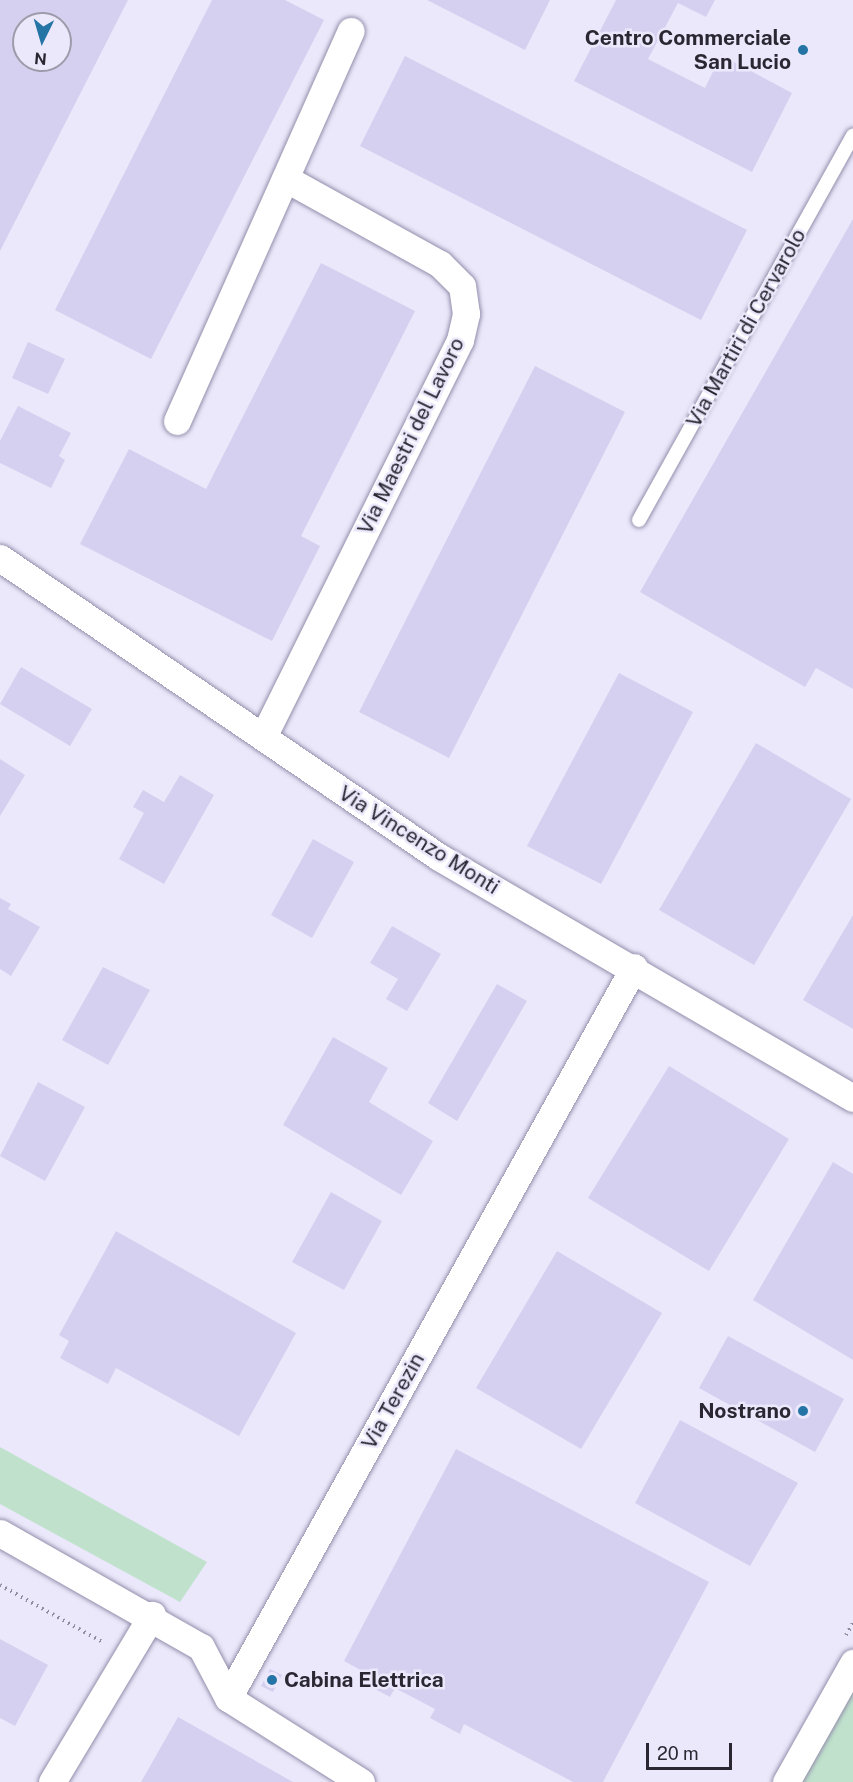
<!DOCTYPE html>
<html>
<head>
<meta charset="utf-8">
<style>
	body { margin:0 }
	#map { position:relative; width:853px; height:1782px; overflow:hidden; background:#ebe8fb; font-family:"Public Sans",sans-serif }
	div>[style] { position:absolute }
	[style*='--x'] { left:calc(var(--x)*1px); top:calc(var(--y)*1px); width:calc(var(--w)*1px); rotate:calc(var(--a)*1deg) }
	.green>* { inset:0; background:#c0e2cd }
	.building>* { inset:0; background:#d5d0ef }
	.path>* { height:4px; margin-top:-2px; transform-origin:0; background:repeating-linear-gradient(90deg,#8f8c9c 0 1.5px,transparent 0 6px) }
	.roads { filter:drop-shadow(0 0 2px #938eab) drop-shadow(0 0 2px #938eab) }
	.lane>* { height:14px; margin:-7px; padding:0 7px; transform-origin:7px; border-radius:7px; background:#fff }
	.street>* { height:27px; margin:-13.5px; padding:0 13.5px; transform-origin:13.5px; border-radius:13.5px; background:#fff }
	.dots>* { width:16px; height:16px; translate:-50% -50%; box-sizing:border-box; border:3px solid #ebe8fb; border-radius:50% }
	span { translate:-50% -50%; white-space:nowrap; text-align:center; line-height:1.15; -webkit-text-stroke:5px #ebe8fb; paint-order:stroke }
	.poi-label { font-size:21px; color:#2a2733; font-weight:700 }
	.right { translate:-100% -50%; text-align:right }
	.left { translate:0 -50%; text-align:left }
	.street-label { font-size:21px; color:#2a2733 }
	.north { position:absolute; left:12px; top:12px; width:60px; height:60px; box-sizing:border-box; background:#ebe8fb; border:2px solid #9e9bab; border-radius:50%; rotate:185deg; font-size:16px; font-weight:700; line-height:24px; text-align:center; color:#2a2733 }
	.north::after { content:''; display:block; margin:auto; width:21px; height:27px; background:#2574a6; clip-path:polygon(50% 0,100% 100%,50% 72%,0 100%) }
	.scale { position:absolute; left:646px; top:1743px; width:86px; height:27px; box-sizing:border-box; border:3px solid #2a2733; border-top:0; padding-left:8px; font-size:18px; line-height:21px; white-space:nowrap; color:#2a2733; -webkit-text-stroke:4px #ebe8fb; paint-order:stroke }
</style>
</head>
<body>
<div id="map">
	<div class="green">
		<i style="clip-path:polygon(0 1447px,207px 1562px,180px 1602px,0 1504px)"></i>
		<i style="clip-path:polygon(853px 1689px,853px 1782px,802px 1782px)"></i>
	</div>
	<div class="building">
		<i style="clip-path:polygon(evenodd,0 0,128px 0,0 251px,0 0,24px 24px,60px 24px,60px 60px,24px 60px,24px 24px)"></i>
		<i style="clip-path:polygon(212px 0,285px 0,324px 20px,151px 359px,55px 310px)"></i>
		<i style="clip-path:polygon(427px 0,550px 0,525px 50px)"></i>
		<i style="clip-path:polygon(616px 0,715px 0,706px 17px,678px 3px,648px 59px,705px 88px,721px 55px,792px 93px,752px 172px,574px 81px)"></i>
		<i style="clip-path:polygon(405px 56px,747px 230px,701px 320px,360px 146px)"></i>
		<i style="clip-path:polygon(853px 219px,853px 689px,816px 668px,805px 687px,640px 592px)"></i>
		<i style="clip-path:polygon(321px 263px,415px 311px,301px 536px,320px 546px,272px 641px,80px 544px,129px 449px,206px 489px)"></i>
		<i style="clip-path:polygon(28px 342px,65px 359px,48px 394px,12px 378px)"></i>
		<i style="clip-path:polygon(535px 366px,625px 412px,449px 758px,359px 712px)"></i>
		<i style="clip-path:polygon(18px 406px,71px 433px,59px 456px,65px 460px,51px 488px,0 463px,0 441px)"></i>
		<i style="clip-path:polygon(21px 667px,92px 709px,70px 746px,0 704px)"></i>
		<i style="clip-path:polygon(619px 673px,693px 712px,601px 884px,527px 846px)"></i>
		<i style="clip-path:polygon(756px 743px,851px 799px,754px 965px,659px 910px)"></i>
		<i style="clip-path:polygon(0 759px,25px 775px,0 816px)"></i>
		<i style="clip-path:polygon(180px 775px,214px 795px,164px 884px,119px 859px,144px 813px,133px 807px,143px 790px,164px 802px)"></i>
		<i style="clip-path:polygon(313px 839px,354px 862px,312px 938px,271px 915px)"></i>
		<i style="clip-path:polygon(0 898px,11px 904px,8px 909px,40px 927px,11px 976px,0 969px)"></i>
		<i style="clip-path:polygon(853px 915px,853px 1029px,803px 1000px)"></i>
		<i style="clip-path:polygon(392px 926px,441px 954px,407px 1011px,386px 999px,398px 979px,370px 963px)"></i>
		<i style="clip-path:polygon(103px 967px,150px 990px,108px 1065px,62px 1040px)"></i>
		<i style="clip-path:polygon(497px 984px,527px 1001px,457px 1121px,428px 1103px)"></i>
		<i style="clip-path:polygon(333px 1037px,388px 1068px,369px 1102px,433px 1141px,401px 1195px,283px 1125px)"></i>
		<i style="clip-path:polygon(669px 1066px,789px 1139px,709px 1271px,588px 1198px)"></i>
		<i style="clip-path:polygon(38px 1082px,85px 1107px,45px 1181px,0 1156px)"></i>
		<i style="clip-path:polygon(833px 1162px,853px 1174px,853px 1360px,753px 1300px)"></i>
		<i style="clip-path:polygon(331px 1192px,382px 1221px,344px 1290px,292px 1262px)"></i>
		<i style="clip-path:polygon(116px 1231px,296px 1333px,239px 1436px,116px 1368px,108px 1384px,60px 1358px,69px 1341px,59px 1335px)"></i>
		<i style="clip-path:polygon(557px 1251px,662px 1313px,581px 1449px,476px 1388px)"></i>
		<i style="clip-path:polygon(728px 1336px,844px 1399px,815px 1452px,699px 1388px)"></i>
		<i style="clip-path:polygon(680px 1420px,798px 1483px,750px 1566px,635px 1503px)"></i>
		<i style="clip-path:polygon(456px 1449px,709px 1582px,603px 1782px,573px 1782px,464px 1724px,460px 1734px,430px 1718px,435px 1709px,395px 1688px,390px 1697px,360px 1681px,364px 1672px,344px 1661px)"></i>
		<i style="clip-path:polygon(0 1639px,48px 1665px,15px 1726px,0 1718px)"></i>
		<i style="clip-path:polygon(270px 1669px,282px 1675px,273px 1692px,261px 1686px)"></i>
		<i style="clip-path:polygon(178px 1717px,293px 1782px,141px 1782px)"></i>
	</div>
	<div class="path">
		<i style="--x:0;--y:1585;--w:119;--a:29.1"></i>
		<i style="--x:846;--y:1635;--w:14;--a:-60"></i>
	</div>
	<div class="roads">
		<div class="lane">
			<i style="--x:639;--y:520;--w:440;--a:-60.9"></i>
		</div>
		<div class="street">
			<i style="--x:177;--y:421;--w:427;--a:-66"></i>
			<i style="--x:0;--y:558;--w:531;--a:34.26"></i>
			<i style="--x:439;--y:857;--w:479;--a:30.2"></i>
			<i style="--x:263;--y:737;--w:443;--a:-63.6"></i>
			<i style="--x:460;--y:340;--w:27;--a:-77"></i>
			<i style="--x:466;--y:314;--w:28;--a:-98"></i>
			<i style="--x:462;--y:286;--w:31;--a:-135"></i>
			<i style="--x:440;--y:264;--w:177;--a:-151"></i>
			<i style="--x:0;--y:1533;--w:231;--a:29.6"></i>
			<i style="--x:201;--y:1647;--w:58;--a:62.1"></i>
			<i style="--x:52;--y:1782;--w:195;--a:-59.1"></i>
			<i style="--x:361;--y:1782;--w:157;--a:-147.7"></i>
			<i style="--x:228;--y:1698;--w:836;--a:-60.95"></i>
			<i style="--x:786;--y:1782;--w:137;--a:-60.6"></i>
		</div>
	</div>
	<div class="dots">
		<i style="left:803px;top:50px;background:#2574a6"></i>
		<i style="left:803px;top:1411px;background:#2574a6"></i>
		<i style="left:272px;top:1680px;background:#2574a6"></i>
	</div>
	<div class="poi-label">
		<span class="right" style="left:791px;top:50px">Centro Commerciale<br>San Lucio</span>
		<span class="right" style="left:791px;top:1411px">Nostrano</span>
		<span class="left" style="left:284px;top:1680px">Cabina Elettrica</span>
	</div>
	<div class="street-label">
		<span style="left:746px;top:328px;rotate:-61deg">Via Martiri di Cervarolo</span>
		<span style="left:411px;top:436px;rotate:-64deg">Via Maestri del Lavoro</span>
		<span style="left:419px;top:840px;rotate:32deg">Via Vincenzo Monti</span>
		<span style="left:393px;top:1401px;rotate:-61deg">Via Terezin</span>
	</div>
	<div class="north">N</div>
	<div class="scale">20 m</div>
</div>
</body>
</html>
